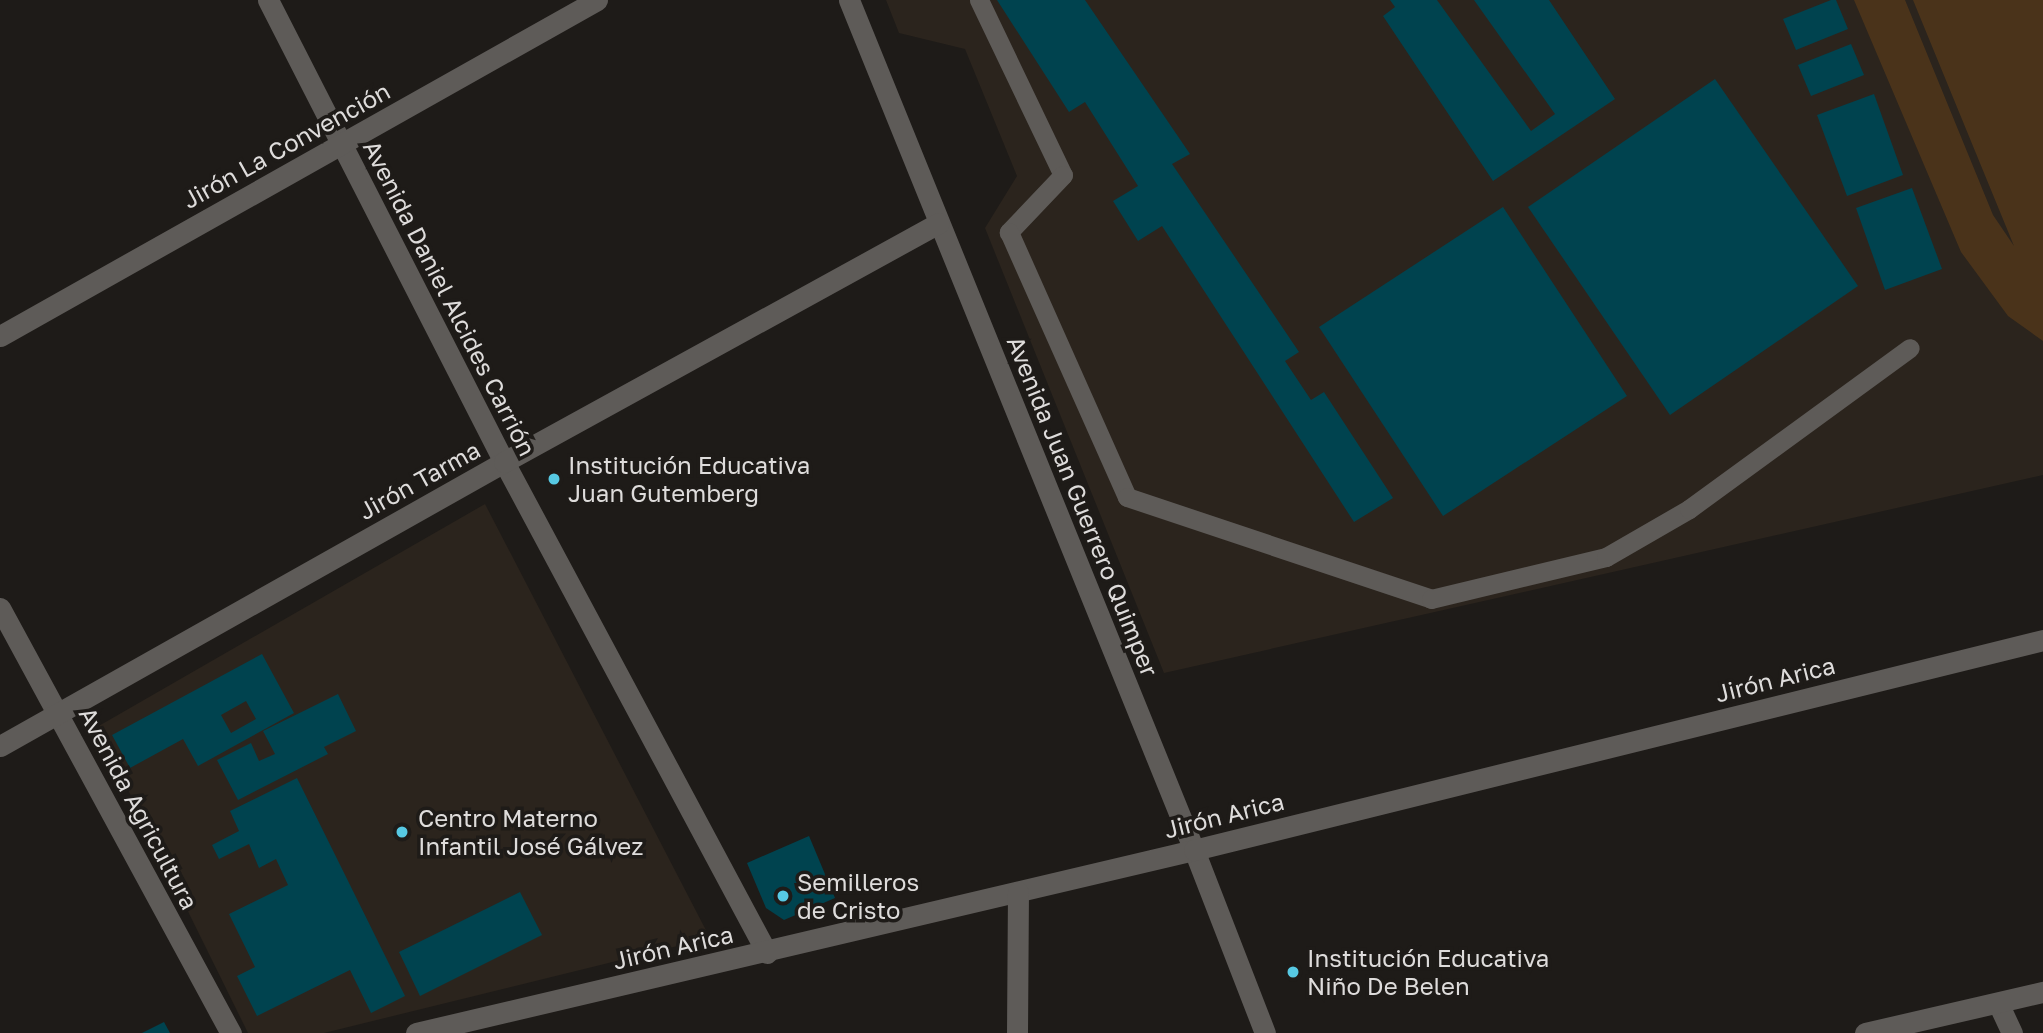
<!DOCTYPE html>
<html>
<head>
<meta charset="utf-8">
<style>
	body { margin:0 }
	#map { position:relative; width:2043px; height:1033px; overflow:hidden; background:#1e1b18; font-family:"Golos Text",sans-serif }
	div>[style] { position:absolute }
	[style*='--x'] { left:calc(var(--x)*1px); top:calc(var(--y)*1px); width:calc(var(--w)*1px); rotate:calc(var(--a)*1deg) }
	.built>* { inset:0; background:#2b241d }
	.green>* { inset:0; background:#4a331a }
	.building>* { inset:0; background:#00434f }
	.lane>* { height:19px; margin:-9.5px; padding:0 9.5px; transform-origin:9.5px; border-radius:9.5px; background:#5e5b58 }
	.street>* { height:21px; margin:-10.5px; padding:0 10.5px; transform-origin:10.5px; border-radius:10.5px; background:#5e5b58 }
	.dots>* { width:19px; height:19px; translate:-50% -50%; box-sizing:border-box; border:4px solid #1e1b18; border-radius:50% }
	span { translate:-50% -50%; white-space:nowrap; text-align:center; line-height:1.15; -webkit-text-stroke:7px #1e1b18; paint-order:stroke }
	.street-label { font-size:24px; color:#dedcdb }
	.poi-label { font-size:24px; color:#dedcdb }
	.left { translate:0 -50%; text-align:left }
</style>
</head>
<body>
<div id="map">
	<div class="built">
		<i style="clip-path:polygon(886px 0,2043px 0,2043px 475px,1164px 673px,985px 228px,1017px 176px,965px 49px,899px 33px)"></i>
		<i style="clip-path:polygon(485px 504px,710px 938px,324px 1033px,248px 1033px,97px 727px)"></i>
	</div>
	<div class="green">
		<i style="clip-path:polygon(1854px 0,1905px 0,1993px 215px,2014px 246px,1913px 0,2043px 0,2043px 341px,2008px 316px,1961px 252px)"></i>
	</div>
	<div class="building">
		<i style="clip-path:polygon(997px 0,1085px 0,1190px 154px,1172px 164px,1299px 352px,1285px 361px,1311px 400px,1324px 392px,1393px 498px,1354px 522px,1162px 226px,1138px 241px,1113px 201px,1138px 186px,1085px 102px,1069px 112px)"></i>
		<i style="clip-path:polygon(1390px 0,1437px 0,1531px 131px,1555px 114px,1474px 0,1549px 0,1615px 99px,1493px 181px,1383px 16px,1395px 7px)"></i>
		<i style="clip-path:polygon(1831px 0,1836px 0,1848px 29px,1796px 50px,1783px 19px)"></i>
		<i style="clip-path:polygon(1851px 44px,1864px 75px,1811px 96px,1798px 65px)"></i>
		<i style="clip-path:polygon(1715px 79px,1858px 286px,1670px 415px,1528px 207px)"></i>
		<i style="clip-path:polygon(1874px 94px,1903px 175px,1847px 196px,1817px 115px)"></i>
		<i style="clip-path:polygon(1912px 188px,1942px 269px,1885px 290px,1856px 208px)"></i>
		<i style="clip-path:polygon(1503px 207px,1627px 396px,1443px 516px,1319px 327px)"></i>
		<i style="clip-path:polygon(evenodd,262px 654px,294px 713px,198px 766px,183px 739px,130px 768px,112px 735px,262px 654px,246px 701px,256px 719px,231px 733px,221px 715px,246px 701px)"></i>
		<i style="clip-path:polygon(338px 694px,356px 731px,324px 747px,328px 754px,238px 800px,217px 760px,251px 743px,259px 761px,275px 754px,263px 731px)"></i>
		<i style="clip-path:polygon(297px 778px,405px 996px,371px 1013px,350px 970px,257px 1016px,237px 976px,255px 967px,229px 914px,288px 885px,276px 859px,259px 868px,249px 844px,219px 859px,212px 845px,239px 831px,230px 811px)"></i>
		<i style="clip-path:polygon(809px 836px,835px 898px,784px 920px,766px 908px,747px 863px)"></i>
		<i style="clip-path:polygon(520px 892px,542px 935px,420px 996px,399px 952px)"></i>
		<i style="clip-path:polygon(164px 1022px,170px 1033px,142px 1033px)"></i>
	</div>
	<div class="lane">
		<i style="--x:979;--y:0;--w:194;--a:64.4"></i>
		<i style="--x:1063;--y:175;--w:79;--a:133.5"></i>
		<i style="--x:1009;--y:232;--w:290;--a:66"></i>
		<i style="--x:1127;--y:497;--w:321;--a:18.5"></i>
		<i style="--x:1431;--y:599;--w:180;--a:-13.5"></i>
		<i style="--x:1606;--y:557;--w:96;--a:-30"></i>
		<i style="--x:1689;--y:509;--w:273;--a:-36.1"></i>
	</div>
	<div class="street">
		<i style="--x:268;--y:0;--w:519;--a:62.94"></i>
		<i style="--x:504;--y:462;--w:557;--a:61.82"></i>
		<i style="--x:849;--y:0;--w:917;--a:67.91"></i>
		<i style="--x:1194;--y:850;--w:196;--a:68.8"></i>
		<i style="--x:0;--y:336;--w:685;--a:-29.37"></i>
		<i style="--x:0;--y:608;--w:484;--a:61.5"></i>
		<i style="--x:0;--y:746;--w:579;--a:-29.4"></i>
		<i style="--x:504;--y:462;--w:496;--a:-28.8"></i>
		<i style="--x:1998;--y:1003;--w:33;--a:65"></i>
		<i style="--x:416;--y:1033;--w:799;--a:-13.24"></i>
		<i style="--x:1194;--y:850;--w:875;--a:-13.89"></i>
		<i style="--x:1017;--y:1033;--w:141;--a:-89.6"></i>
		<i style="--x:1865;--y:1033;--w:183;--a:-13"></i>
	</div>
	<div class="dots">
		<i style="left:554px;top:479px;background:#57c9e3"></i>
		<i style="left:402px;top:832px;background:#57c9e3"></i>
		<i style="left:783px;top:896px;background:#57c9e3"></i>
		<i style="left:1293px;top:972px;background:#57c9e3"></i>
	</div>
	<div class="street-label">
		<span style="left:286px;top:145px;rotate:-29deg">Jirón La Convención</span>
		<span style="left:450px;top:298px;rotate:63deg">Avenida Daniel Alcides Carrión</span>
		<span style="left:419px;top:480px;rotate:-29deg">Jirón Tarma</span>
		<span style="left:1083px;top:506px;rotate:68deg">Avenida Juan Guerrero Quimper</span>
		<span style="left:1775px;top:679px;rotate:-14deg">Jirón Arica</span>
		<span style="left:139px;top:808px;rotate:62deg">Avenida Agricultura</span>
		<span style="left:1224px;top:815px;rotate:-14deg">Jirón Arica</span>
		<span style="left:673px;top:947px;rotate:-13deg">Jirón Arica</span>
	</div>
	<div class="poi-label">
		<span class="left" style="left:568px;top:479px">Institución Educativa<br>Juan Gutemberg</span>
		<span class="left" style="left:418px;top:832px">Centro Materno<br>Infantil José Gálvez</span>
		<span class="left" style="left:797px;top:896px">Semilleros<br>de Cristo</span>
		<span class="left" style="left:1307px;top:972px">Institución Educativa<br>Niño De Belen</span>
	</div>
</div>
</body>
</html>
